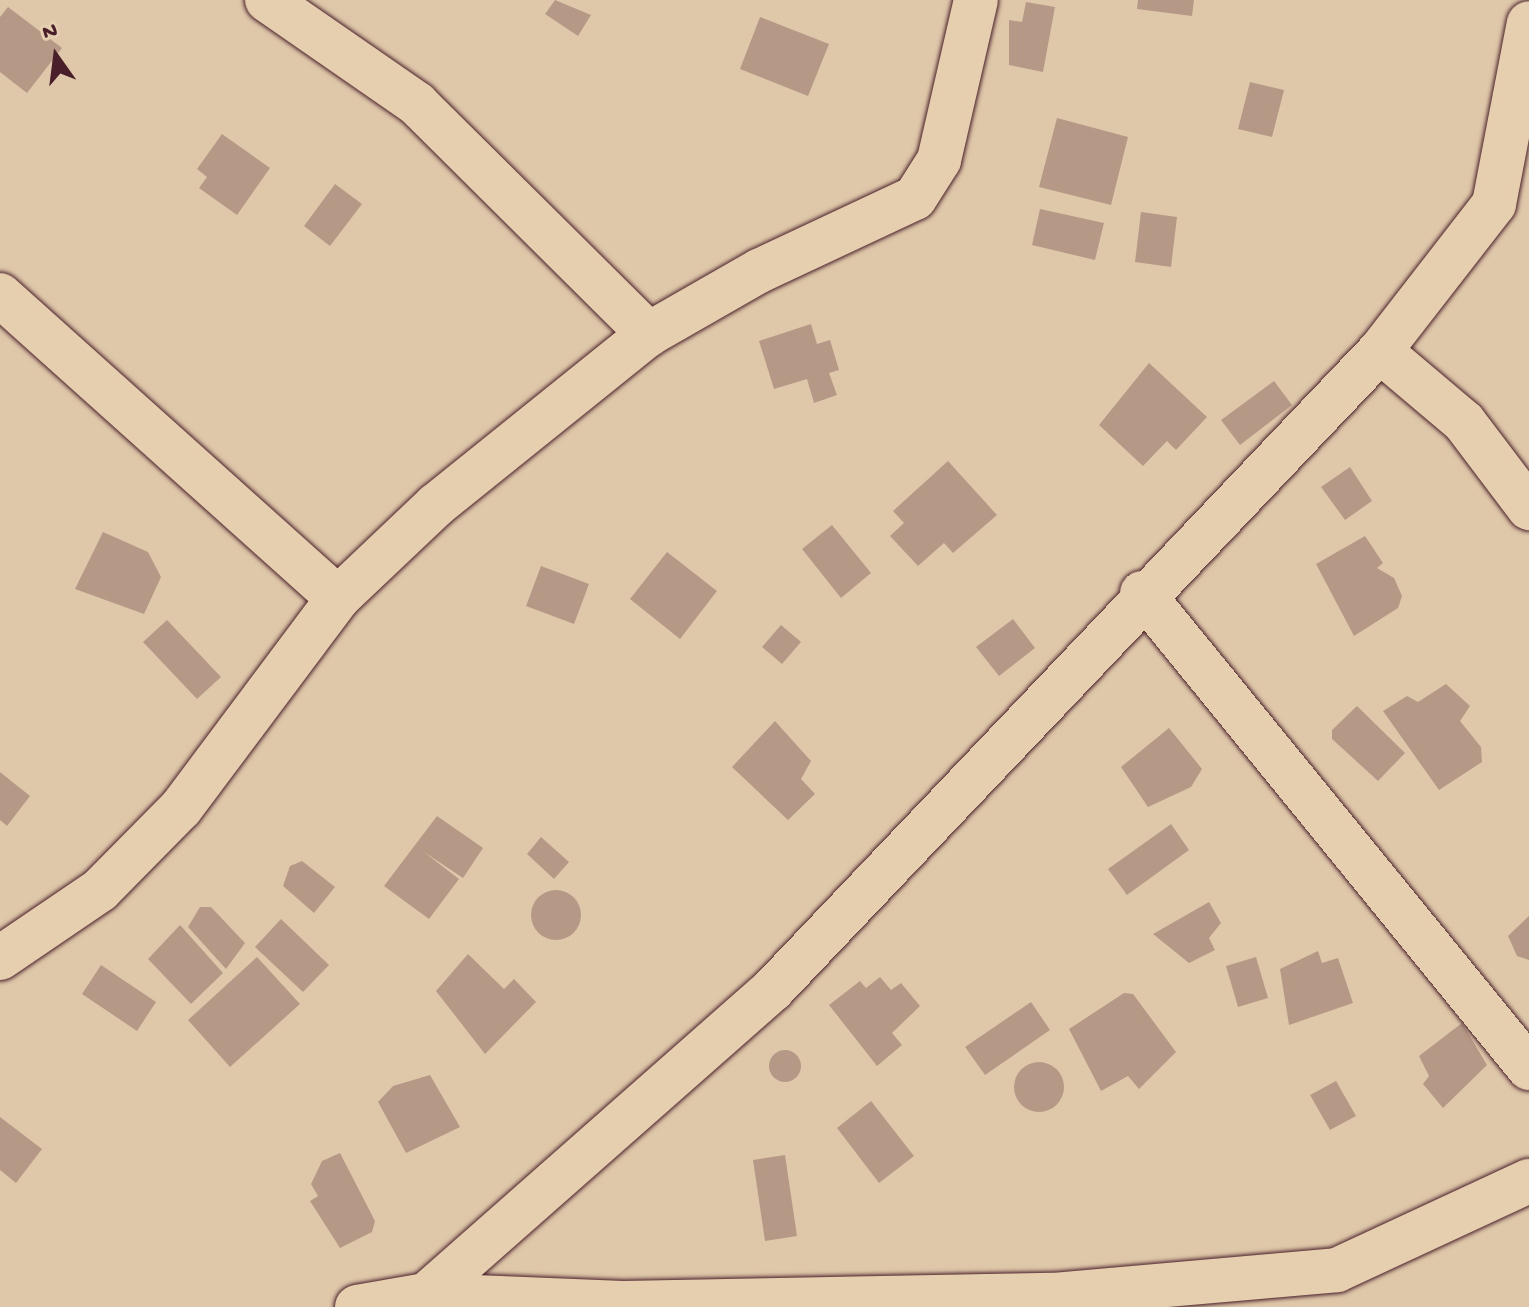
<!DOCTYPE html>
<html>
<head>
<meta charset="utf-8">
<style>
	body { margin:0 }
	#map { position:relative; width:1529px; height:1307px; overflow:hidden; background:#dfc8a9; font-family:"Gochi Hand",sans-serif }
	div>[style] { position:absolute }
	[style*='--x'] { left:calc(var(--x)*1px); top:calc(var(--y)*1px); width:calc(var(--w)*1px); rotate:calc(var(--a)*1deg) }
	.building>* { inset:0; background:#b59986 }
	.round { border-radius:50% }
	.roads { filter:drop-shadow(0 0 2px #4a1f2b) drop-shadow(0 0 2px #4a1f2b) }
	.minor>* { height:44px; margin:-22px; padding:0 22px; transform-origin:22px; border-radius:22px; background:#e5cfae }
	span { translate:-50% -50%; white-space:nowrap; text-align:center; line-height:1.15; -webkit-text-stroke:7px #e5cfae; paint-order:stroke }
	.north { position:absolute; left:16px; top:16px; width:80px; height:80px; -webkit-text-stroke:6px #e5cfae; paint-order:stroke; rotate:346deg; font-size:22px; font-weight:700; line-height:32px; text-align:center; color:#4a1f2b }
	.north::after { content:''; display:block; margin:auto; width:28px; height:36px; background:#4a1f2b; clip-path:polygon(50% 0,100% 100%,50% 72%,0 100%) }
</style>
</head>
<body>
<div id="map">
	<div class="building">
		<i style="clip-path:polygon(555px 0,591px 15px,578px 36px,545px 14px)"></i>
		<i style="clip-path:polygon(1138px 0,1194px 0,1192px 16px,1137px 9px)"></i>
		<i style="clip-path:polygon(1026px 2px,1055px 7px,1043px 72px,1009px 65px,1009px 20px,1022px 22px)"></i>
		<i style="clip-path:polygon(8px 7px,62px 48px,27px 93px,0 72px,0 17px)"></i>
		<i style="clip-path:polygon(760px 17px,829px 44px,808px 96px,740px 69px)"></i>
		<i style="clip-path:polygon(1250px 82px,1284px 90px,1272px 137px,1238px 129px)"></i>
		<i style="clip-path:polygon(1057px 118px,1128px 137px,1111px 205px,1039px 187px)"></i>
		<i style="clip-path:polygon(222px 134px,270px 168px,237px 215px,199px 188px,207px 177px,197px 169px)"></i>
		<i style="clip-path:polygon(335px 184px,362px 204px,330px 246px,304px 226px)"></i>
		<i style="clip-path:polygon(1040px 209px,1104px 223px,1095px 260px,1032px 245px)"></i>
		<i style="clip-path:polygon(1141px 212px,1177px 217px,1171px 267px,1135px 262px)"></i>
		<i style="clip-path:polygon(811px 324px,817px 344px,830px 340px,839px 370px,829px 373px,837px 395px,814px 403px,807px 379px,774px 389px,759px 341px)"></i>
		<i style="clip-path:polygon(1149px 363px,1207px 417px,1176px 450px,1167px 441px,1143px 466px,1099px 425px)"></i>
		<i style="clip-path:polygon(1274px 381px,1292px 405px,1240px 445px,1221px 420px)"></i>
		<i style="clip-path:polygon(948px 461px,997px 515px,953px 553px,944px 543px,918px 566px,890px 536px,904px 523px,893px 511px)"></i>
		<i style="clip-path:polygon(1350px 467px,1372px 501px,1345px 520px,1321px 487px)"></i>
		<i style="clip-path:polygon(832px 525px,871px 573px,841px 598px,802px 549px)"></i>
		<i style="clip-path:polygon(103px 532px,148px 552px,161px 577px,144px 614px,75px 589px)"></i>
		<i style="clip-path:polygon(1365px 536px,1383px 563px,1377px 568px,1394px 578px,1402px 596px,1398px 608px,1354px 636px,1316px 564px)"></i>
		<i style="clip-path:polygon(667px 552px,717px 591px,680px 639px,630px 599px)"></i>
		<i style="clip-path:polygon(541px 566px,589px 584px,574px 624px,526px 606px)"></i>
		<i style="clip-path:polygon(1013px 619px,1035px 648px,999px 676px,976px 647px)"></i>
		<i style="clip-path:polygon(167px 620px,221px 677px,197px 699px,143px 642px)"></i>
		<i style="clip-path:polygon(781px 625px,801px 642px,782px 664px,762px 647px)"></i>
		<i style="clip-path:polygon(1446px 684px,1470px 706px,1460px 721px,1481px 747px,1482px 762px,1439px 790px,1383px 711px,1407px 696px,1418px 702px)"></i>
		<i style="clip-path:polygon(1357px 706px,1405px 753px,1378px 781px,1332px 739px,1332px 730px)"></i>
		<i style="clip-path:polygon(775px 721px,811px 761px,801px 779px,815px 794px,788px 820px,732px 767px)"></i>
		<i style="clip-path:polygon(1169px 728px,1202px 769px,1191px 787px,1148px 807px,1121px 767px)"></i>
		<i style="clip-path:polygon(0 772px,30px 796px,7px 826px,0 820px)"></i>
		<i style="clip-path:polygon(437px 816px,483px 848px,463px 878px,424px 852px,459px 879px,429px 919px,384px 886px)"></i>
		<i style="clip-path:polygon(1171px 824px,1189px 850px,1127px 895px,1108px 869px)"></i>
		<i style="clip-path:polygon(541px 837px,569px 862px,554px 879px,527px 854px)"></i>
		<i style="clip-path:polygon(302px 861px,335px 887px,314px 913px,283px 886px,290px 866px)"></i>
		<i class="round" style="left:531px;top:890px;width:50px;height:50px"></i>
		<i style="clip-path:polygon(1209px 902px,1221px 923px,1209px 938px,1215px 950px,1189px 963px,1153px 934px)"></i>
		<i style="clip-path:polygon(200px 907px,211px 907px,245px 943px,226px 969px,188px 927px)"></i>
		<i style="clip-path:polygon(1529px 916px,1529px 960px,1517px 956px,1508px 936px)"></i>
		<i style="clip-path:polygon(281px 919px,329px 965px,303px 992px,255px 947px)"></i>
		<i style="clip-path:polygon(180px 925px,223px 973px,191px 1004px,148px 959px)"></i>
		<i style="clip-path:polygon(1318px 951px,1322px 963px,1338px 958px,1353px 1003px,1289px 1025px,1280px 969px)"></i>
		<i style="clip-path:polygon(468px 954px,504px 989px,514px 979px,536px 1002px,485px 1054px,436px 991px)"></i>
		<i style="clip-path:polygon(257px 957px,300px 1004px,230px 1067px,188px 1020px)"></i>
		<i style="clip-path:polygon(1256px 957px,1268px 998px,1238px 1007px,1226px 966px)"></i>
		<i style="clip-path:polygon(101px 965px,156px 1002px,137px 1031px,82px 994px)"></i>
		<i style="clip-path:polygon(880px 977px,891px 990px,901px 983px,920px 1006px,892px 1033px,902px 1045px,877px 1066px,829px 1005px,860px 981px,866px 988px)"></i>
		<i style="clip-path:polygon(1124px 993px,1133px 994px,1176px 1052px,1139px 1089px,1128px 1076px,1101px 1091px,1069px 1029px)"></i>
		<i style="clip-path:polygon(1031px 1002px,1050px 1030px,985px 1075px,965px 1047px)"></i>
		<i style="clip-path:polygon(1462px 1023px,1487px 1065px,1443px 1108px,1423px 1084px,1429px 1076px,1419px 1056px)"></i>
		<i class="round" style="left:769px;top:1050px;width:32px;height:32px"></i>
		<i class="round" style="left:1014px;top:1062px;width:50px;height:50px"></i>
		<i style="clip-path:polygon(430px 1075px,460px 1127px,406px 1153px,378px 1102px,393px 1086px)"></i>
		<i style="clip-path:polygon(1336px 1081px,1356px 1116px,1330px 1130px,1310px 1095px)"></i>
		<i style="clip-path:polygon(871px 1101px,914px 1156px,879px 1183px,837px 1128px)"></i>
		<i style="clip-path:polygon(0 1117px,42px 1149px,16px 1183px,0 1170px)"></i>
		<i style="clip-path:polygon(340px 1153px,375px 1221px,372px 1232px,340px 1248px,310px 1201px,318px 1196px,311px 1184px,322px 1161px)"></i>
		<i style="clip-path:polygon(785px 1155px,797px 1236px,765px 1241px,753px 1160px)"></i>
	</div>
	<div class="roads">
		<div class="minor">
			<i style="--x:267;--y:0;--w:183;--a:34.7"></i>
			<i style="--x:417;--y:104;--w:327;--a:44.8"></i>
			<i style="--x:0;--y:295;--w:454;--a:41.9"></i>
			<i style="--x:1380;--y:351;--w:110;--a:40.2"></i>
			<i style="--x:1464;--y:422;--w:108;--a:52.9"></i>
			<i style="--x:1142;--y:593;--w:613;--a:50.83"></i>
			<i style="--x:0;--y:958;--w:121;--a:-34.2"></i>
			<i style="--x:100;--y:890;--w:115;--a:-45.4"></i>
			<i style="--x:181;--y:808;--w:262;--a:-53.2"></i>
			<i style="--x:338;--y:598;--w:135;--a:-43.5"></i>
			<i style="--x:436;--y:505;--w:273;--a:-38.8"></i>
			<i style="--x:649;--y:334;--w:127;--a:-29.8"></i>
			<i style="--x:759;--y:271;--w:172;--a:-25.1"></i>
			<i style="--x:915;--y:198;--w:45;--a:-57.7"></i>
			<i style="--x:939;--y:160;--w:164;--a:-77"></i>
			<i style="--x:426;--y:1295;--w:463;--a:-41.4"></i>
			<i style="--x:773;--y:989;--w:881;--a:-46.43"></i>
			<i style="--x:1380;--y:351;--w:186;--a:-52.2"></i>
			<i style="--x:1494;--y:204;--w:184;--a:-79.1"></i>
			<i style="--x:357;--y:1307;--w:70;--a:-9.9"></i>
			<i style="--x:426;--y:1295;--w:197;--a:2.3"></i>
			<i style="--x:623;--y:1303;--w:430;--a:-1.1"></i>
			<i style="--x:1053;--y:1295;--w:285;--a:-5"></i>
			<i style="--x:1337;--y:1270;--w:212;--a:-24.9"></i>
		</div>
	</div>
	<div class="north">N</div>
</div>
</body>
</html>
